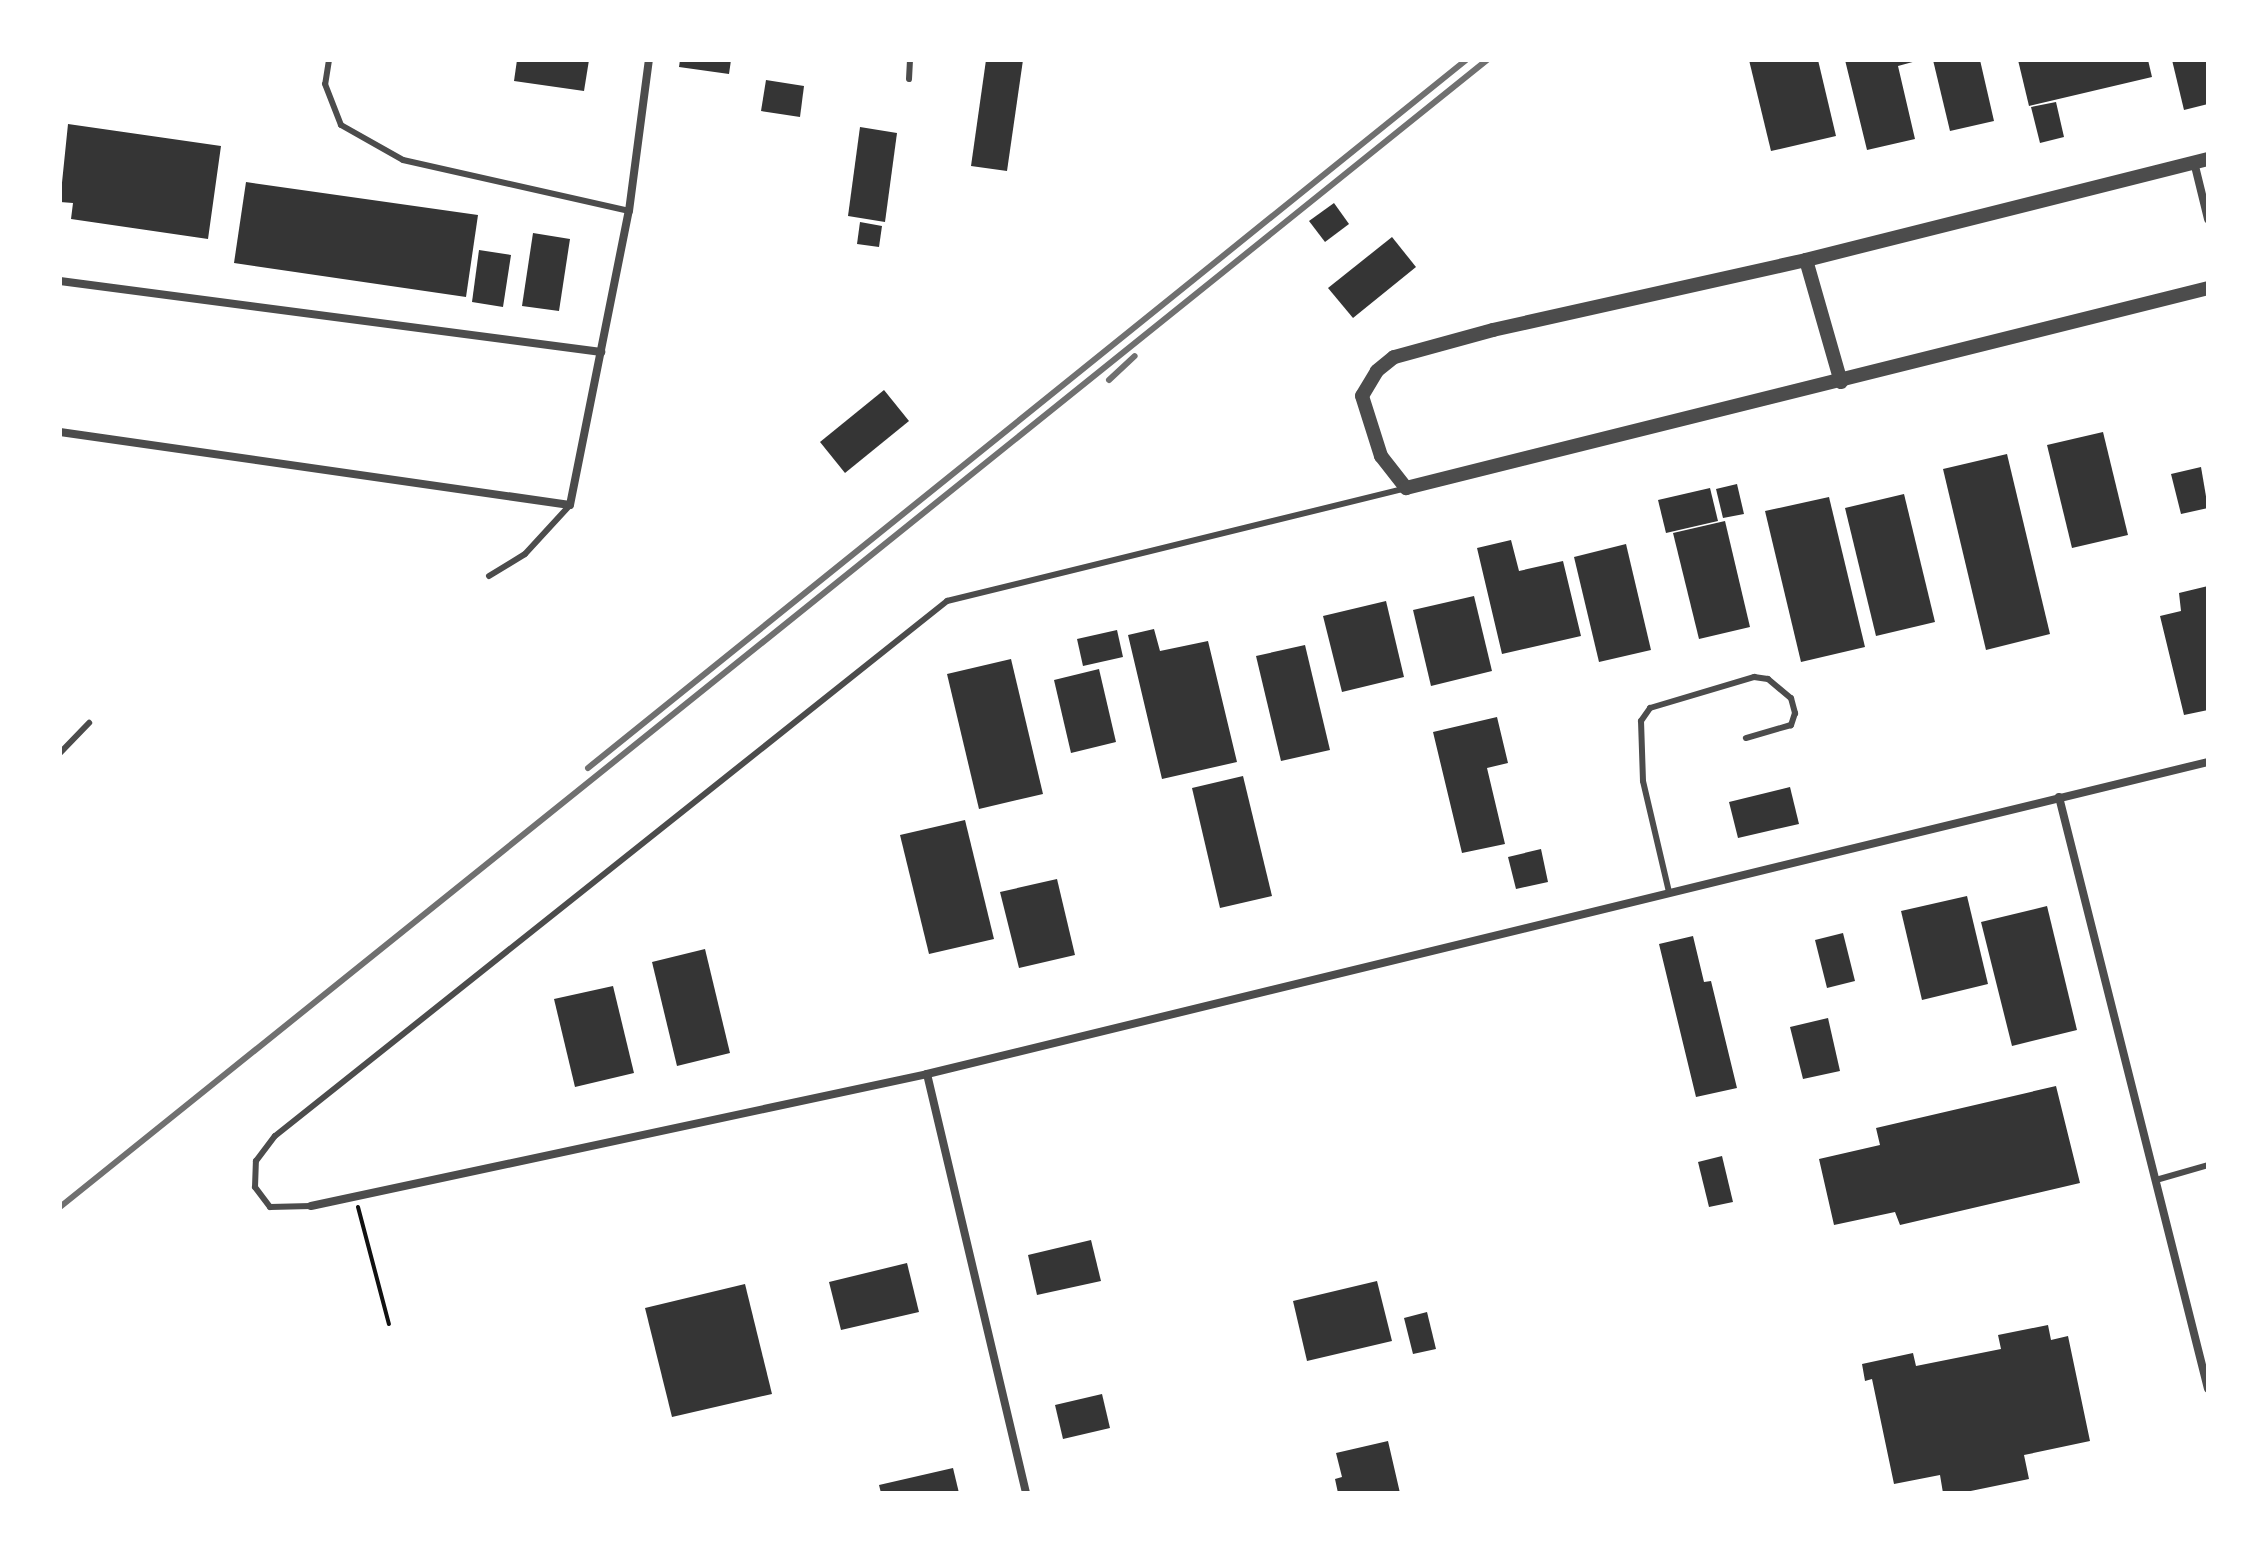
<!DOCTYPE html>
<html>
<head>
<meta charset="utf-8">
<style>
	body { margin:0 }
	#map { position:relative; width:2268px; height:1553px; overflow:hidden; background:#fff; font-family:"Zilla Slab",serif }
	div>[style] { position:absolute }
	[style*='--x'] { left:calc(var(--x)*1px); top:calc(var(--y)*1px); width:calc(var(--w)*1px); rotate:calc(var(--a)*1deg) }
	.building>* { inset:0; background:#353535 }
	.path>* { height:4px; margin:-2px; padding:0 2px; transform-origin:2px; border-radius:2px; background:#111 }
	.service>* { height:6px; margin:-3px; padding:0 3px; transform-origin:3px; border-radius:3px; background:#4c4c4c }
	.minor>* { height:8px; margin:-4px; padding:0 4px; transform-origin:4px; border-radius:4px; background:#4c4c4c }
	.tertiary>* { height:14px; margin:-7px; padding:0 7px; transform-origin:7px; border-radius:7px; background:#4c4c4c }
	.rail>* { height:6px; margin:-3px; padding:0 3px; transform-origin:3px; border-radius:3px; background:#707070 }
	span { translate:-50% -50%; white-space:nowrap; text-align:center; line-height:1.15; -webkit-text-stroke:6px #fff; paint-order:stroke }
	.frame { position:absolute; inset:0; border:62px solid #fff; pointer-events:none }
</style>
</head>
<body>
<div id="map">
	<div class="building">
		<i style="clip-path:polygon(517px 60px,589px 60px,584px 91px,514px 81px)"></i>
		<i style="clip-path:polygon(680px 60px,731px 60px,729px 74px,679px 67px)"></i>
		<i style="clip-path:polygon(986px 60px,1023px 60px,1007px 171px,971px 166px)"></i>
		<i style="clip-path:polygon(1749px 60px,1818px 60px,1836px 136px,1771px 151px)"></i>
		<i style="clip-path:polygon(1845px 60px,1920px 60px,1898px 66px,1915px 139px,1867px 150px)"></i>
		<i style="clip-path:polygon(1933px 60px,1980px 60px,1994px 121px,1950px 131px)"></i>
		<i style="clip-path:polygon(2018px 60px,2148px 60px,2152px 77px,2029px 106px)"></i>
		<i style="clip-path:polygon(2172px 60px,2208px 60px,2208px 104px,2184px 110px)"></i>
		<i style="clip-path:polygon(766px 80px,804px 86px,800px 117px,761px 111px)"></i>
		<i style="clip-path:polygon(2056px 102px,2064px 137px,2040px 143px,2031px 107px)"></i>
		<i style="clip-path:polygon(68px 124px,221px 146px,208px 239px,71px 219px,73px 203px,60px 202px)"></i>
		<i style="clip-path:polygon(860px 127px,897px 133px,885px 222px,848px 216px)"></i>
		<i style="clip-path:polygon(246px 182px,478px 215px,466px 297px,234px 263px)"></i>
		<i style="clip-path:polygon(1334px 203px,1349px 224px,1325px 242px,1309px 221px)"></i>
		<i style="clip-path:polygon(860px 222px,882px 226px,879px 247px,857px 244px)"></i>
		<i style="clip-path:polygon(533px 233px,570px 239px,559px 311px,522px 306px)"></i>
		<i style="clip-path:polygon(1392px 237px,1416px 267px,1353px 318px,1328px 288px)"></i>
		<i style="clip-path:polygon(479px 250px,511px 255px,503px 307px,472px 302px)"></i>
		<i style="clip-path:polygon(884px 390px,909px 421px,845px 473px,820px 442px)"></i>
		<i style="clip-path:polygon(2103px 432px,2128px 535px,2072px 548px,2047px 445px)"></i>
		<i style="clip-path:polygon(2007px 454px,2050px 634px,1986px 650px,1943px 469px)"></i>
		<i style="clip-path:polygon(2201px 467px,2208px 508px,2181px 514px,2171px 474px)"></i>
		<i style="clip-path:polygon(1737px 484px,1744px 514px,1723px 518px,1716px 489px)"></i>
		<i style="clip-path:polygon(1710px 488px,1718px 521px,1666px 533px,1658px 500px)"></i>
		<i style="clip-path:polygon(1904px 494px,1935px 622px,1876px 636px,1845px 508px)"></i>
		<i style="clip-path:polygon(1829px 497px,1865px 647px,1801px 662px,1765px 511px)"></i>
		<i style="clip-path:polygon(1725px 521px,1750px 627px,1699px 639px,1673px 533px)"></i>
		<i style="clip-path:polygon(1511px 540px,1519px 571px,1563px 561px,1581px 636px,1502px 654px,1477px 548px)"></i>
		<i style="clip-path:polygon(1626px 544px,1651px 650px,1599px 662px,1574px 557px)"></i>
		<i style="clip-path:polygon(2208px 586px,2208px 710px,2184px 715px,2160px 616px,2181px 611px,2179px 593px)"></i>
		<i style="clip-path:polygon(1474px 596px,1492px 671px,1431px 686px,1413px 610px)"></i>
		<i style="clip-path:polygon(1386px 601px,1404px 677px,1342px 692px,1323px 616px)"></i>
		<i style="clip-path:polygon(1154px 629px,1160px 651px,1208px 641px,1237px 762px,1162px 779px,1128px 635px)"></i>
		<i style="clip-path:polygon(1117px 630px,1123px 657px,1083px 666px,1077px 639px)"></i>
		<i style="clip-path:polygon(1305px 645px,1330px 750px,1281px 761px,1256px 656px)"></i>
		<i style="clip-path:polygon(1011px 659px,1043px 794px,979px 809px,947px 674px)"></i>
		<i style="clip-path:polygon(1099px 669px,1116px 742px,1071px 753px,1054px 680px)"></i>
		<i style="clip-path:polygon(1497px 717px,1508px 763px,1487px 768px,1505px 844px,1462px 853px,1433px 732px)"></i>
		<i style="clip-path:polygon(1243px 776px,1272px 896px,1220px 908px,1192px 788px)"></i>
		<i style="clip-path:polygon(1790px 787px,1799px 824px,1738px 838px,1729px 802px)"></i>
		<i style="clip-path:polygon(965px 820px,994px 939px,929px 954px,900px 835px)"></i>
		<i style="clip-path:polygon(1541px 849px,1548px 882px,1516px 889px,1508px 857px)"></i>
		<i style="clip-path:polygon(1057px 879px,1075px 955px,1019px 968px,1000px 892px)"></i>
		<i style="clip-path:polygon(1967px 896px,1988px 984px,1922px 1000px,1901px 911px)"></i>
		<i style="clip-path:polygon(2047px 906px,2077px 1030px,2012px 1046px,1981px 922px)"></i>
		<i style="clip-path:polygon(1843px 933px,1855px 981px,1827px 988px,1815px 940px)"></i>
		<i style="clip-path:polygon(1693px 936px,1704px 982px,1711px 981px,1737px 1088px,1696px 1097px,1659px 944px)"></i>
		<i style="clip-path:polygon(705px 949px,730px 1053px,677px 1066px,652px 962px)"></i>
		<i style="clip-path:polygon(613px 986px,634px 1073px,575px 1087px,554px 999px)"></i>
		<i style="clip-path:polygon(1828px 1018px,1840px 1071px,1803px 1079px,1790px 1027px)"></i>
		<i style="clip-path:polygon(2056px 1086px,2080px 1183px,1900px 1225px,1895px 1212px,1834px 1225px,1819px 1159px,1880px 1145px,1876px 1128px)"></i>
		<i style="clip-path:polygon(1722px 1156px,1733px 1202px,1709px 1207px,1698px 1162px)"></i>
		<i style="clip-path:polygon(1091px 1240px,1101px 1281px,1037px 1295px,1028px 1255px)"></i>
		<i style="clip-path:polygon(907px 1263px,919px 1312px,841px 1330px,829px 1282px)"></i>
		<i style="clip-path:polygon(1377px 1281px,1392px 1341px,1307px 1361px,1293px 1301px)"></i>
		<i style="clip-path:polygon(745px 1284px,772px 1394px,672px 1417px,645px 1308px)"></i>
		<i style="clip-path:polygon(1427px 1312px,1436px 1349px,1413px 1354px,1404px 1318px)"></i>
		<i style="clip-path:polygon(2048px 1325px,2051px 1340px,2068px 1336px,2090px 1441px,2024px 1455px,2029px 1479px,1961px 1493px,1943px 1493px,1940px 1475px,1894px 1484px,1872px 1379px,1865px 1381px,1862px 1364px,1913px 1353px,1916px 1366px,2001px 1349px,1998px 1335px)"></i>
		<i style="clip-path:polygon(1102px 1394px,1110px 1428px,1063px 1439px,1055px 1405px)"></i>
		<i style="clip-path:polygon(1388px 1441px,1400px 1493px,1338px 1493px,1335px 1479px,1342px 1477px,1336px 1453px)"></i>
		<i style="clip-path:polygon(953px 1468px,959px 1493px,881px 1493px,879px 1485px)"></i>
	</div>
	<div class="path">
		<i style="--x:358;--y:1207;--w:121;--a:75.2"></i>
	</div>
	<div class="service">
		<i style="--x:329;--y:60;--w:24;--a:99"></i>
		<i style="--x:325;--y:84;--w:44;--a:68.7"></i>
		<i style="--x:341;--y:125;--w:71;--a:29.4"></i>
		<i style="--x:403;--y:160;--w:232;--a:12.7"></i>
		<i style="--x:909;--y:79;--w:19;--a:-87"></i>
		<i style="--x:489;--y:576;--w:42;--a:-31.4"></i>
		<i style="--x:525;--y:554;--w:67;--a:-47.4"></i>
		<i style="--x:60;--y:753;--w:42;--a:-46"></i>
		<i style="--x:1669;--y:892;--w:114;--a:-103.2"></i>
		<i style="--x:1643;--y:781;--w:60;--a:-91.9"></i>
		<i style="--x:1641;--y:721;--w:16;--a:-55"></i>
		<i style="--x:1650;--y:708;--w:109;--a:-16.6"></i>
		<i style="--x:1754;--y:677;--w:14;--a:8"></i>
		<i style="--x:1768;--y:679;--w:30;--a:40"></i>
		<i style="--x:1791;--y:698;--w:16;--a:75"></i>
		<i style="--x:1795;--y:713;--w:13;--a:108"></i>
		<i style="--x:1791;--y:725;--w:47;--a:163.9"></i>
		<i style="--x:2156;--y:1180;--w:54;--a:-16.1"></i>
		<i style="--x:311;--y:1206;--w:41;--a:178.6"></i>
		<i style="--x:270;--y:1207;--w:25;--a:-127"></i>
		<i style="--x:255;--y:1187;--w:26;--a:-88"></i>
		<i style="--x:256;--y:1161;--w:31;--a:-53"></i>
		<i style="--x:275;--y:1136;--w:859;--a:-38.52"></i>
		<i style="--x:947;--y:601;--w:473;--a:-13.8"></i>
	</div>
	<div class="minor">
		<i style="--x:2194;--y:162;--w:59;--a:76.2"></i>
		<i style="--x:60;--y:281;--w:546;--a:7.48"></i>
		<i style="--x:60;--y:432;--w:515;--a:8.15"></i>
		<i style="--x:570;--y:505;--w:300;--a:-78.7"></i>
		<i style="--x:629;--y:211;--w:152;--a:-82.5"></i>
		<i style="--x:2059;--y:797;--w:610;--a:75.87"></i>
		<i style="--x:927;--y:1074;--w:431;--a:76.7"></i>
		<i style="--x:311;--y:1206;--w:630;--a:-12.09"></i>
		<i style="--x:927;--y:1074;--w:1318;--a:-13.69"></i>
	</div>
	<div class="tertiary">
		<i style="--x:2208;--y:159;--w:414;--a:165.9"></i>
		<i style="--x:1806;--y:260;--w:321;--a:167.4"></i>
		<i style="--x:1493;--y:330;--w:103;--a:164.7"></i>
		<i style="--x:1394;--y:357;--w:22;--a:141"></i>
		<i style="--x:1377;--y:371;--w:29;--a:121"></i>
		<i style="--x:1362;--y:396;--w:63;--a:72.4"></i>
		<i style="--x:1381;--y:456;--w:41;--a:52"></i>
		<i style="--x:1406;--y:488;--w:827;--a:-14"></i>
		<i style="--x:1806;--y:260;--w:127;--a:74"></i>
	</div>
	<div class="rail">
		<i style="--x:1109;--y:380;--w:35;--a:-43"></i>
		<i style="--x:588;--y:768;--w:1128;--a:-38.88"></i>
		<i style="--x:60;--y:1207;--w:1831;--a:-38.79"></i>
	</div>
	<div class="frame"></div>
</div>
</body>
</html>
